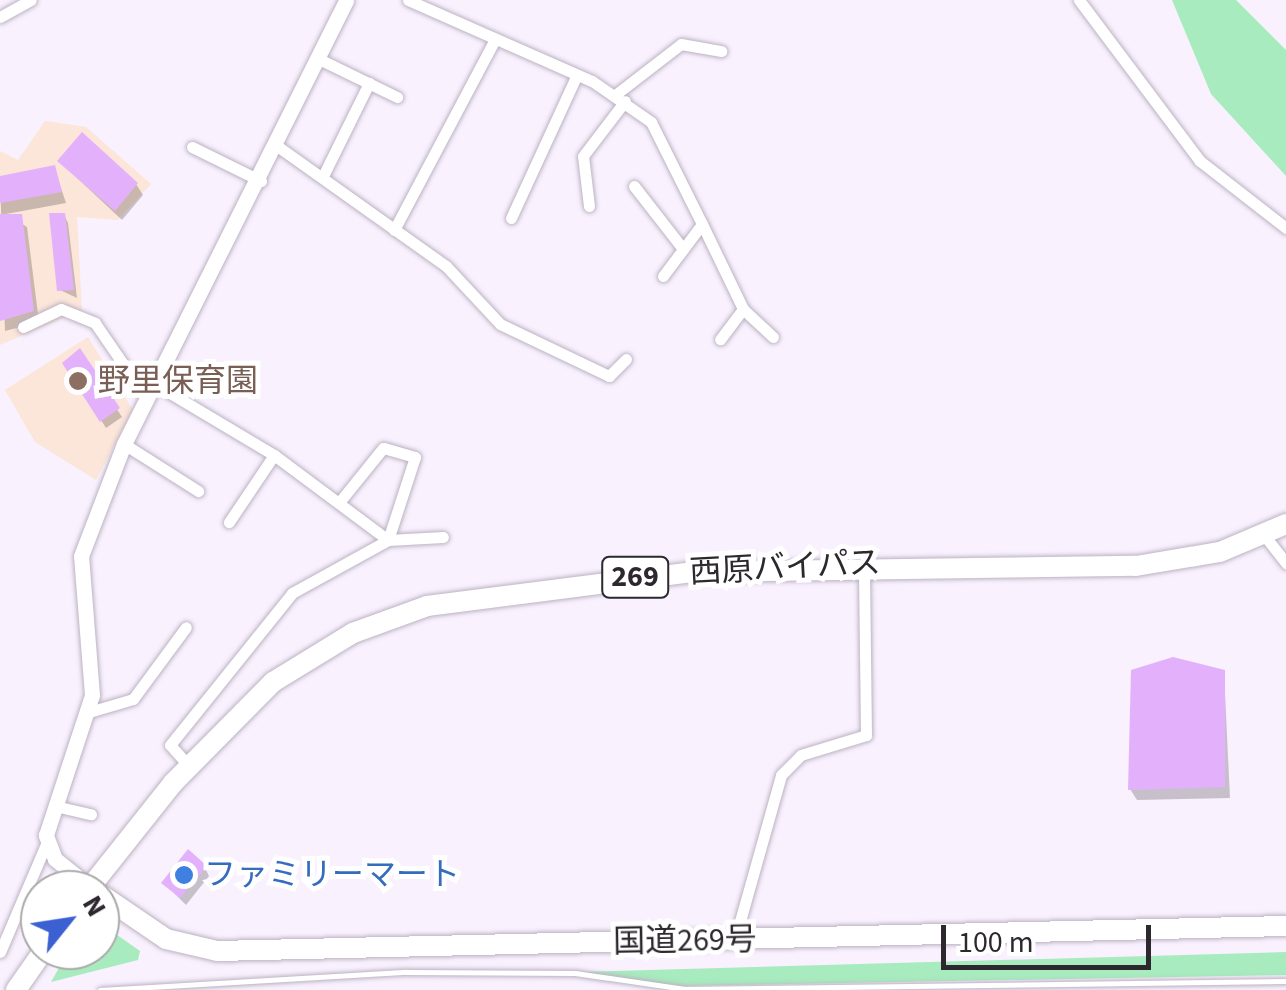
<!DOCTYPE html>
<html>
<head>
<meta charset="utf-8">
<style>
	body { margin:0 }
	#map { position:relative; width:1286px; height:990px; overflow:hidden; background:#f9f1fe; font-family:"Source Sans 3","Noto Sans JP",sans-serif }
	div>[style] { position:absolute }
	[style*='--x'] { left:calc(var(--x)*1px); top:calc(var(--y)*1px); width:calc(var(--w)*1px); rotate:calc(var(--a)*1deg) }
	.education>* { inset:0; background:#fce5d9 }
	.green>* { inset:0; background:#a7ebbe }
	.shadow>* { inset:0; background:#0003 }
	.building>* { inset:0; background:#e3b1fc }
	.roads { filter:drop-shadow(0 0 2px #bcb2c2) drop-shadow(0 0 2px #bcb2c2) }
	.lane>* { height:5px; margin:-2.5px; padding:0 2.5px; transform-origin:2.5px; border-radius:2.5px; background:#fff }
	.street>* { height:11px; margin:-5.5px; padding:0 5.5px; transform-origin:5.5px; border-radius:5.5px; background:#fff }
	.secondary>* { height:15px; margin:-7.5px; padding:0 7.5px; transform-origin:7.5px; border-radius:7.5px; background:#fff }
	.highway>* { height:20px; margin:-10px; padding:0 10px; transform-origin:10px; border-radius:10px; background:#fff }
	.dots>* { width:28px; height:28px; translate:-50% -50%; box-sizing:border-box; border:5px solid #fff; border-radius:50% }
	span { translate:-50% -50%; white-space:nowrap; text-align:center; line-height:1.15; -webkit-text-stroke:10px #fff; paint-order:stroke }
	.shield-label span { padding:2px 8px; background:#fff; border:2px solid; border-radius:8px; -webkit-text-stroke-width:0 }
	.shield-label { font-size:30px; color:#2c282e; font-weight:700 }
	.education-label { font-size:32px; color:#785e54 }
	.left { translate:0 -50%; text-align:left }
	.street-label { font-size:32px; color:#2c282e }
	.shop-label { font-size:32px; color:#366cbe }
	.north { position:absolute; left:20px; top:870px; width:100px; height:100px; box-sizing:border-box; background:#fff; border:2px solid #aba9ab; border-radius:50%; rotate:60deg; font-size:28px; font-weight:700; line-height:40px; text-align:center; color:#2c282e }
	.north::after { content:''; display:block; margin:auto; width:35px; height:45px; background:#3b60d2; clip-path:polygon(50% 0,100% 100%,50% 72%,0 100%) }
	.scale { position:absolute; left:941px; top:925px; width:210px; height:45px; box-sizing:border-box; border:5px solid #2c282e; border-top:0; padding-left:12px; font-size:30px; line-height:35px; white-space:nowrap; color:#2c282e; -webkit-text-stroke:8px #fff; paint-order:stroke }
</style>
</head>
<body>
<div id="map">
	<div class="education">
		<i style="clip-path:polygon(45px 121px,86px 127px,151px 184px,118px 220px,77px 217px,82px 310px,0 345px,0 151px,18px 160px)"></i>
		<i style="clip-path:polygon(88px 337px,133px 410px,96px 480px,35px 442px,5px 390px)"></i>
	</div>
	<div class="green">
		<i style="clip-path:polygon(1172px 0,1236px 0,1286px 50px,1286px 176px,1211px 94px)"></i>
		<i style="clip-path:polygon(100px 923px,140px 951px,138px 960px,51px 982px,69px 950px,100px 950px)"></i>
		<i style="clip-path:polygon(1286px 952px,1286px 975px,680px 986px,578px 972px)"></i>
	</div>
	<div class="shadow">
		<i style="clip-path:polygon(60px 162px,136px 184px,143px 195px,122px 220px)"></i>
		<i style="clip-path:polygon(54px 167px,66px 203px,6px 214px,27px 227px,39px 322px,5px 331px,0 179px)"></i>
		<i style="clip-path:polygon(64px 215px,68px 223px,77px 298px,60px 290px)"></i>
		<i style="clip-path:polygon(80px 352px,122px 417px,106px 428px,65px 363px)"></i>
		<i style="clip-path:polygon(1224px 672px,1230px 798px,1137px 800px,1130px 789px)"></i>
		<i style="clip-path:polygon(205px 868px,209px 876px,186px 905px,164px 883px)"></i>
	</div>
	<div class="building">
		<i style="clip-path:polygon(82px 132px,138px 183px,115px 211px,57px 161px)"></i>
		<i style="clip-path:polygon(55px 165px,62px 192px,0 203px,0 176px)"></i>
		<i style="clip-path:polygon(49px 213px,65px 213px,74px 290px,57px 291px)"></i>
		<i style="clip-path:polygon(0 214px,22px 214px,34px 311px,0 321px)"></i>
		<i style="clip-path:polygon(80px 348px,120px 408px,100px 422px,62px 363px)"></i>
		<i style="clip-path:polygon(1173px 657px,1225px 670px,1225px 787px,1128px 790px,1131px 670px)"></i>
		<i style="clip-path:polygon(188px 849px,207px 866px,180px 898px,161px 883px)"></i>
	</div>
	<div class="roads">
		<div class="lane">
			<i style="--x:100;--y:990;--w:307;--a:-3.4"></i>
			<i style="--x:406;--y:972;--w:169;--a:0.3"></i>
			<i style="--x:575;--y:973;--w:111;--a:8.3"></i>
			<i style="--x:685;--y:989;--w:601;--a:-0.76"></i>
		</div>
		<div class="street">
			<i style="--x:408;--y:0;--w:201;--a:23.8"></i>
			<i style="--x:592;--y:81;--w:72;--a:34.8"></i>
			<i style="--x:651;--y:122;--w:114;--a:63.4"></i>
			<i style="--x:702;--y:224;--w:65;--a:126.9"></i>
			<i style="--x:1079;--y:0;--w:201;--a:53.1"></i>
			<i style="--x:1200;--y:161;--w:109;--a:37.9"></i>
			<i style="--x:0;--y:17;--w:35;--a:-29"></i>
			<i style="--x:319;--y:59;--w:87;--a:26"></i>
			<i style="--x:615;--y:95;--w:83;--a:-37.7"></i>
			<i style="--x:681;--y:44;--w:41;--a:9.9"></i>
			<i style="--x:192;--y:147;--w:77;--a:26.2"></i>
			<i style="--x:280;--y:148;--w:204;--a:35.4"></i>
			<i style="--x:446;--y:266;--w:79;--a:47"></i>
			<i style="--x:500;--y:324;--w:121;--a:25.5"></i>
			<i style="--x:609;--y:376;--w:24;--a:-45"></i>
			<i style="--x:323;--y:176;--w:104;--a:-63.7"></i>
			<i style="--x:634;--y:186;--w:80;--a:52.1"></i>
			<i style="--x:589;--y:206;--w:50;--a:-96.8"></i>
			<i style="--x:583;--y:156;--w:69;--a:-52.6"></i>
			<i style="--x:511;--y:218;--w:155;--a:-65.3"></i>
			<i style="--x:702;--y:224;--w:94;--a:64.2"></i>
			<i style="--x:743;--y:309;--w:38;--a:127"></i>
			<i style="--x:394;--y:230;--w:212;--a:-62.1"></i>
			<i style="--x:743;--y:309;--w:41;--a:43"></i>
			<i style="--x:23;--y:327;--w:42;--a:-25.3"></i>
			<i style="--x:61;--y:309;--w:37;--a:22"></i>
			<i style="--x:95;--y:323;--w:92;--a:55.6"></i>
			<i style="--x:155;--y:384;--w:139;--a:30.8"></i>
			<i style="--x:274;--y:455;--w:81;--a:123.9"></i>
			<i style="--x:124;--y:444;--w:88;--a:32.4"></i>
			<i style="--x:274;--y:455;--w:142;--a:36.7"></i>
			<i style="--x:388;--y:540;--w:87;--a:-72"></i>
			<i style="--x:415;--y:457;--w:33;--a:-164"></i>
			<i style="--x:383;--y:448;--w:67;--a:128.9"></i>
			<i style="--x:1264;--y:535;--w:36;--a:52"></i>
			<i style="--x:89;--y:712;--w:46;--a:-16.5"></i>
			<i style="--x:133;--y:699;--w:89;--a:-53.6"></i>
			<i style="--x:189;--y:766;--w:28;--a:-132"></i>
			<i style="--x:170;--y:745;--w:195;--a:-51.2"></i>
			<i style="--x:292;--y:593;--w:110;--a:-28.9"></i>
			<i style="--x:388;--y:540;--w:55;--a:-3.1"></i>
			<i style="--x:55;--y:806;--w:37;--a:13"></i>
			<i style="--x:735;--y:939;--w:170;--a:-74.3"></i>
			<i style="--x:781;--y:775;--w:28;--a:-45"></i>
			<i style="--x:801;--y:755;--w:68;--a:-17.1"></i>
			<i style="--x:866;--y:735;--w:168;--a:-90.7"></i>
			<i style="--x:0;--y:952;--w:117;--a:-66.9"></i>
		</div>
		<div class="secondary">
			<i style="--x:90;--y:887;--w:45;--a:-141.3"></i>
			<i style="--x:55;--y:859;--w:26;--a:-111"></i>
			<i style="--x:46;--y:835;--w:147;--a:-71.8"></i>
			<i style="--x:92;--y:695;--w:139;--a:-94.5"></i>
			<i style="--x:81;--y:556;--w:120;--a:-69"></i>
			<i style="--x:124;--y:444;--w:496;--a:-63.4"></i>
		</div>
		<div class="highway">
			<i style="--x:88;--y:890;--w:137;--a:-51.5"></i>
			<i style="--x:173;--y:783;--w:142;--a:-45.3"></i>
			<i style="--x:273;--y:682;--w:94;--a:-31.5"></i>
			<i style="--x:353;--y:633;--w:79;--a:-20"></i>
			<i style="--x:427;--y:606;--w:267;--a:-7.3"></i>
			<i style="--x:692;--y:572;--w:444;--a:-0.8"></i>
			<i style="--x:1136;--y:566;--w:85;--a:-9.5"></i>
			<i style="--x:1220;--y:552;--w:72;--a:-23"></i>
			<i style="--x:100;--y:894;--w:80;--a:34.3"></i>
			<i style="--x:166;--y:939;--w:52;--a:13.2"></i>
			<i style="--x:217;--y:951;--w:1069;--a:-1.34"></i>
			<i style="--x:16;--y:990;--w:49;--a:-55"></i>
		</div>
	</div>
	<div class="dots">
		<i style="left:78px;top:381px;background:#8d6e63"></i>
		<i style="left:184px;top:875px;background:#3f7fe0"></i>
	</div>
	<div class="shield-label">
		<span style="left:635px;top:577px">269</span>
	</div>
	<div class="education-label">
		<span class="left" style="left:98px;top:381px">野里保育園</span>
	</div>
	<div class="street-label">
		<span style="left:785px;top:568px;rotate:-3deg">西原バイパス</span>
		<span style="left:685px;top:941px;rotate:-1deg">国道269号</span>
	</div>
	<div class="shop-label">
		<span class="left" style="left:204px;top:875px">ファミリーマート</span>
	</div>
	<div class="north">N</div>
	<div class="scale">100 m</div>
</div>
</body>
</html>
